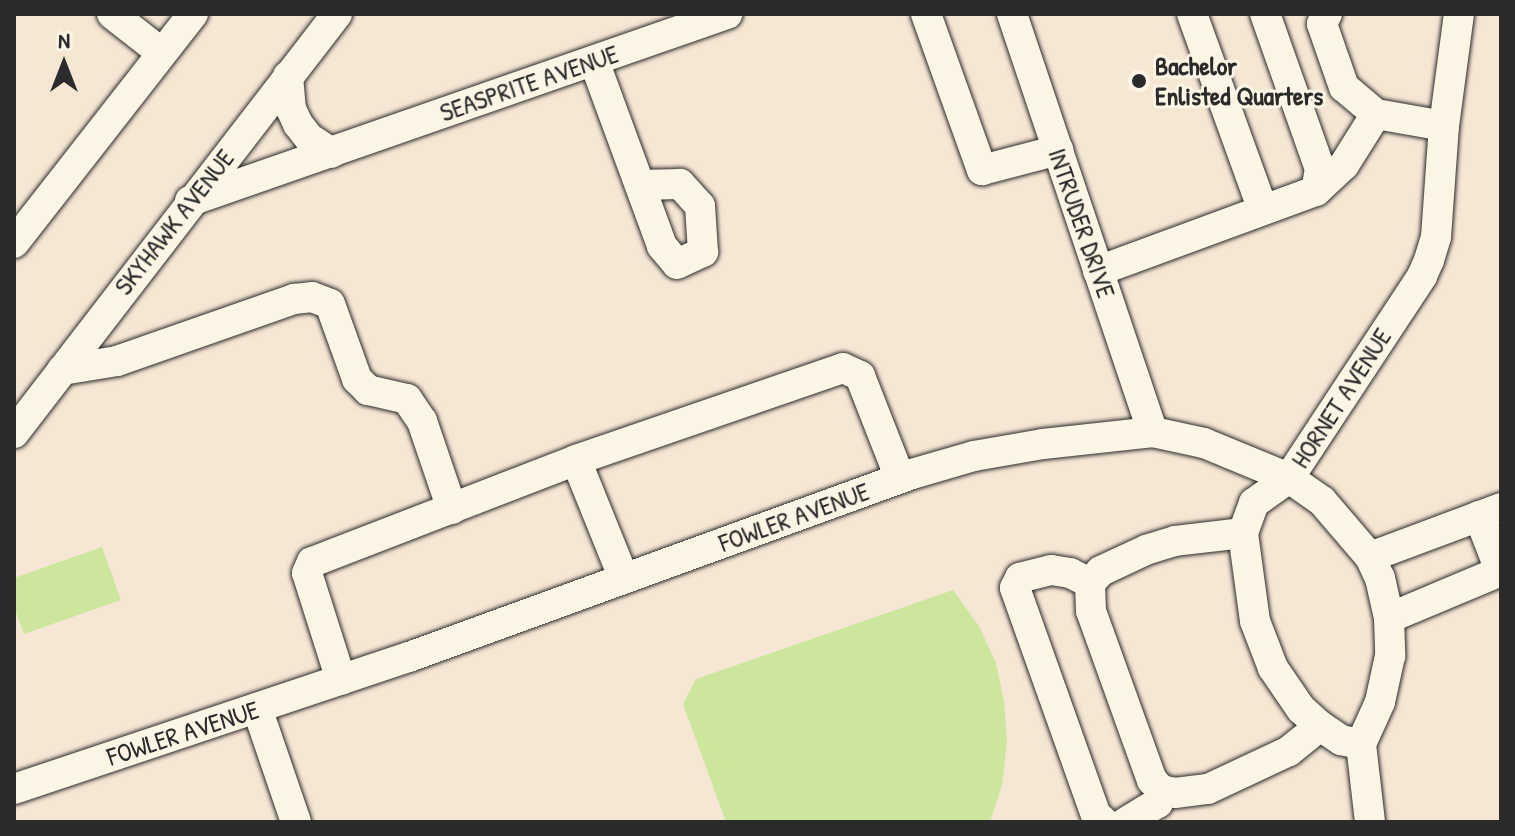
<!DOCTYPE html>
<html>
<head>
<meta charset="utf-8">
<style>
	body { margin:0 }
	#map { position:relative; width:1515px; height:836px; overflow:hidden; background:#f6e6d4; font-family:"Patrick Hand",sans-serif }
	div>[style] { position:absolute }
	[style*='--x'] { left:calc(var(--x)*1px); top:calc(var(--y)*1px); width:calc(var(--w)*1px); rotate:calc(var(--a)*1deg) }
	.green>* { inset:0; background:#cce79d }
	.roads { filter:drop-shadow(0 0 2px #2b2b2b) drop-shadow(0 0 2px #2b2b2b) }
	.minor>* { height:30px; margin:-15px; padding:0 15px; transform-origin:15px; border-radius:15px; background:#fcf5e5 }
	.dots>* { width:22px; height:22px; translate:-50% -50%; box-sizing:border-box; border:4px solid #fcf5e5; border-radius:50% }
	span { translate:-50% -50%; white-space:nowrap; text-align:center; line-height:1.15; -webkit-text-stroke:6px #fcf5e5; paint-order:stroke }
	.poi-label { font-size:26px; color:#2b2b2b; font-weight:700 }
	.left { translate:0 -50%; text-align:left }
	.street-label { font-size:26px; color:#2b2b2b }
	.frame { position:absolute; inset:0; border:16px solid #2b2b2b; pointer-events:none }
	.north { position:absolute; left:24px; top:24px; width:80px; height:80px; -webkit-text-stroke:6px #fcf5e5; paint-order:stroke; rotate:0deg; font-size:22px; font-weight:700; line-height:32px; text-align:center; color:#2b2b2b }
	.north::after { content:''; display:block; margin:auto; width:28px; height:36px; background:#2b2b2b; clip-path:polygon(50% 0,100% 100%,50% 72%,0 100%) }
</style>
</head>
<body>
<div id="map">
	<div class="green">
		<i style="clip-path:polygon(102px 547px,121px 600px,24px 634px,14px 607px,14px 578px)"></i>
		<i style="clip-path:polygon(953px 590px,979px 626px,996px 663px,1004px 702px,1007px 741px,1002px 785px,990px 822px,726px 822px,683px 704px,696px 679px)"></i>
	</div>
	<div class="roads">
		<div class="minor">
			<i style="--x:112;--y:14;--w:63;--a:38"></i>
			<i style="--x:926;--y:14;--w:166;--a:70.3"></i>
			<i style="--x:982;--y:170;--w:79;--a:-14.7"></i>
			<i style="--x:1012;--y:14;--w:441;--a:71.4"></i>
			<i style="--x:1192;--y:14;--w:208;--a:70.1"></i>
			<i style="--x:1327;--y:14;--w:11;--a:117"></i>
			<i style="--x:1322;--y:24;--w:67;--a:70.8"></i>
			<i style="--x:1344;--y:87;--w:42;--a:40.2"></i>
			<i style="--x:594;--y:61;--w:197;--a:69.8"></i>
			<i style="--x:662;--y:246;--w:23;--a:50"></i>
			<i style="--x:677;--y:264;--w:29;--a:-25"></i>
			<i style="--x:703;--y:252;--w:46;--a:-93.7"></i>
			<i style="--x:700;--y:206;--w:30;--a:-132"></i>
			<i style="--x:680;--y:184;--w:40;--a:178.6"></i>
			<i style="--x:288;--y:76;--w:33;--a:85"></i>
			<i style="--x:291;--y:109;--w:17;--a:65"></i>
			<i style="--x:298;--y:124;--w:18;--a:52"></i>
			<i style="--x:309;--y:138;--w:27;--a:33"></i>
			<i style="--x:1316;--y:191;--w:38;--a:-43"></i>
			<i style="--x:1344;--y:165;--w:60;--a:-57.9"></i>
			<i style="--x:1376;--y:114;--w:69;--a:10"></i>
			<i style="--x:190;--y:201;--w:569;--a:-19.2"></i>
			<i style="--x:14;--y:243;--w:291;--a:-52"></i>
			<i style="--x:1098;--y:271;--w:232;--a:-20.2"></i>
			<i style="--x:1316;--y:191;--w:22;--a:-80"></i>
			<i style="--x:1320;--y:169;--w:164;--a:-109.5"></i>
			<i style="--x:62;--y:370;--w:56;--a:-9.3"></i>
			<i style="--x:117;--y:361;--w:188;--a:-19.3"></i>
			<i style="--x:294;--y:299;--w:18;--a:-6"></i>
			<i style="--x:312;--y:297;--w:19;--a:21"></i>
			<i style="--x:330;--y:304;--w:80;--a:70.2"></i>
			<i style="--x:357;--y:379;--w:16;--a:45"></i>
			<i style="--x:368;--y:390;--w:40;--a:13"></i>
			<i style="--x:407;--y:399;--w:27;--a:56"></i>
			<i style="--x:422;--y:421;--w:93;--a:71.2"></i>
			<i style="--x:14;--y:433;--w:529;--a:-52.37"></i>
			<i style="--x:576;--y:460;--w:128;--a:68"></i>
			<i style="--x:1479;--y:516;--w:61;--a:68.9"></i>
			<i style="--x:1243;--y:533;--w:68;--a:173.3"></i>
			<i style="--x:1175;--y:541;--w:30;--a:163"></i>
			<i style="--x:1146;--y:550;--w:50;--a:155"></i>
			<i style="--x:1101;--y:571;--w:16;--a:133"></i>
			<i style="--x:1090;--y:583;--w:28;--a:88"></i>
			<i style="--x:1091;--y:611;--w:180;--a:70.2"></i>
			<i style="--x:1152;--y:780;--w:13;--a:48"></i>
			<i style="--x:1161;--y:790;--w:14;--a:12"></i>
			<i style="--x:1175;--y:793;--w:33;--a:-7"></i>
			<i style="--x:1208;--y:789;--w:89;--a:-25.1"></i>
			<i style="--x:1289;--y:751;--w:40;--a:-39"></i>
			<i style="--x:1370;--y:557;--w:140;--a:-20.5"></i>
			<i style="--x:1090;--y:583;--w:22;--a:-153"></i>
			<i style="--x:1070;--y:573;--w:19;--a:-171"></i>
			<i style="--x:1051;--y:570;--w:32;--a:166"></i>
			<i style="--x:1020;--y:578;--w:11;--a:117"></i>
			<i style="--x:1015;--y:588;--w:241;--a:70.4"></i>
			<i style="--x:1096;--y:815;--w:11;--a:41"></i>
			<i style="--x:1389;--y:618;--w:121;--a:-22.8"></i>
			<i style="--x:341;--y:680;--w:112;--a:-107.6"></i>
			<i style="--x:307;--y:573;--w:12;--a:-66"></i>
			<i style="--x:312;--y:562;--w:283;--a:-21.1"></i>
			<i style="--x:576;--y:460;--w:282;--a:-19"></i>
			<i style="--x:843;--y:368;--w:19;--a:25"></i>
			<i style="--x:860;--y:376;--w:110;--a:68.6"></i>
			<i style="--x:257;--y:708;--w:120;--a:71.1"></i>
			<i style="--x:14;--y:789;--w:416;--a:-18.5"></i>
			<i style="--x:409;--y:657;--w:535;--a:-19.99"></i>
			<i style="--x:912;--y:474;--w:65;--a:-16.2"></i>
			<i style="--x:974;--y:456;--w:70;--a:-9.9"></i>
			<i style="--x:1043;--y:444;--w:111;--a:-6.2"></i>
			<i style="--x:1153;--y:432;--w:52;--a:12.2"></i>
			<i style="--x:1204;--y:443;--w:92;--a:22.4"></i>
			<i style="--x:1289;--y:478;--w:40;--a:34.9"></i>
			<i style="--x:1322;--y:501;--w:74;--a:49.4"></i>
			<i style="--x:1370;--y:557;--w:23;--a:65"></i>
			<i style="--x:1380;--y:578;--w:41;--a:77.3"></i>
			<i style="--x:1389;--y:618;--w:38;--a:88"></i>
			<i style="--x:1390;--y:656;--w:47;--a:102.3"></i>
			<i style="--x:1380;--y:702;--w:46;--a:114.3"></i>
			<i style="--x:1126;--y:822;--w:37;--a:-31"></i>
			<i style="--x:1158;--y:803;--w:13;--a:-77"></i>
			<i style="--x:1370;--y:822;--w:79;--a:-96.6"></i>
			<i style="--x:1361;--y:744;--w:20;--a:-169"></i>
			<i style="--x:1341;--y:740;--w:25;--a:-146"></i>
			<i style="--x:1320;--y:726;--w:25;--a:-138"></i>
			<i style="--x:1301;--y:709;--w:50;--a:-124.3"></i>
			<i style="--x:1273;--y:668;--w:50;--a:-111"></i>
			<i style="--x:1255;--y:621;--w:89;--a:-97.8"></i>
			<i style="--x:1243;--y:533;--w:32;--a:-70"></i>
			<i style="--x:1254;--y:503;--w:43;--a:-35.5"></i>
			<i style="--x:1289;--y:478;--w:242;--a:-56.6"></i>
			<i style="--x:1422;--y:276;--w:17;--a:-66"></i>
			<i style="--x:1429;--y:260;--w:24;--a:-73"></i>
			<i style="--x:1436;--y:237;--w:111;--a:-85.9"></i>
			<i style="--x:1444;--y:126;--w:113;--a:-82.4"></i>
		</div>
	</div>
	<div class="dots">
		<i style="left:1139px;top:81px;background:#2b2b2b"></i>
	</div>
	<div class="poi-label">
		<span class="left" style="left:1155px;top:81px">Bachelor<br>Enlisted Quarters</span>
	</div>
	<div class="street-label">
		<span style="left:529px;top:83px;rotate:-19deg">SEASPRITE AVENUE</span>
		<span style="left:174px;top:222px;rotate:-52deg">SKYHAWK AVENUE</span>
		<span style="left:1082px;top:223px;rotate:71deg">INTRUDER DRIVE</span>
		<span style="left:1341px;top:398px;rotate:-57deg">HORNET AVENUE</span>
		<span style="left:794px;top:517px;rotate:-20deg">FOWLER AVENUE</span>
		<span style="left:183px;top:733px;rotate:-18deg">FOWLER AVENUE</span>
	</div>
	<div class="frame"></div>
	<div class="north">N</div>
</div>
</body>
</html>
